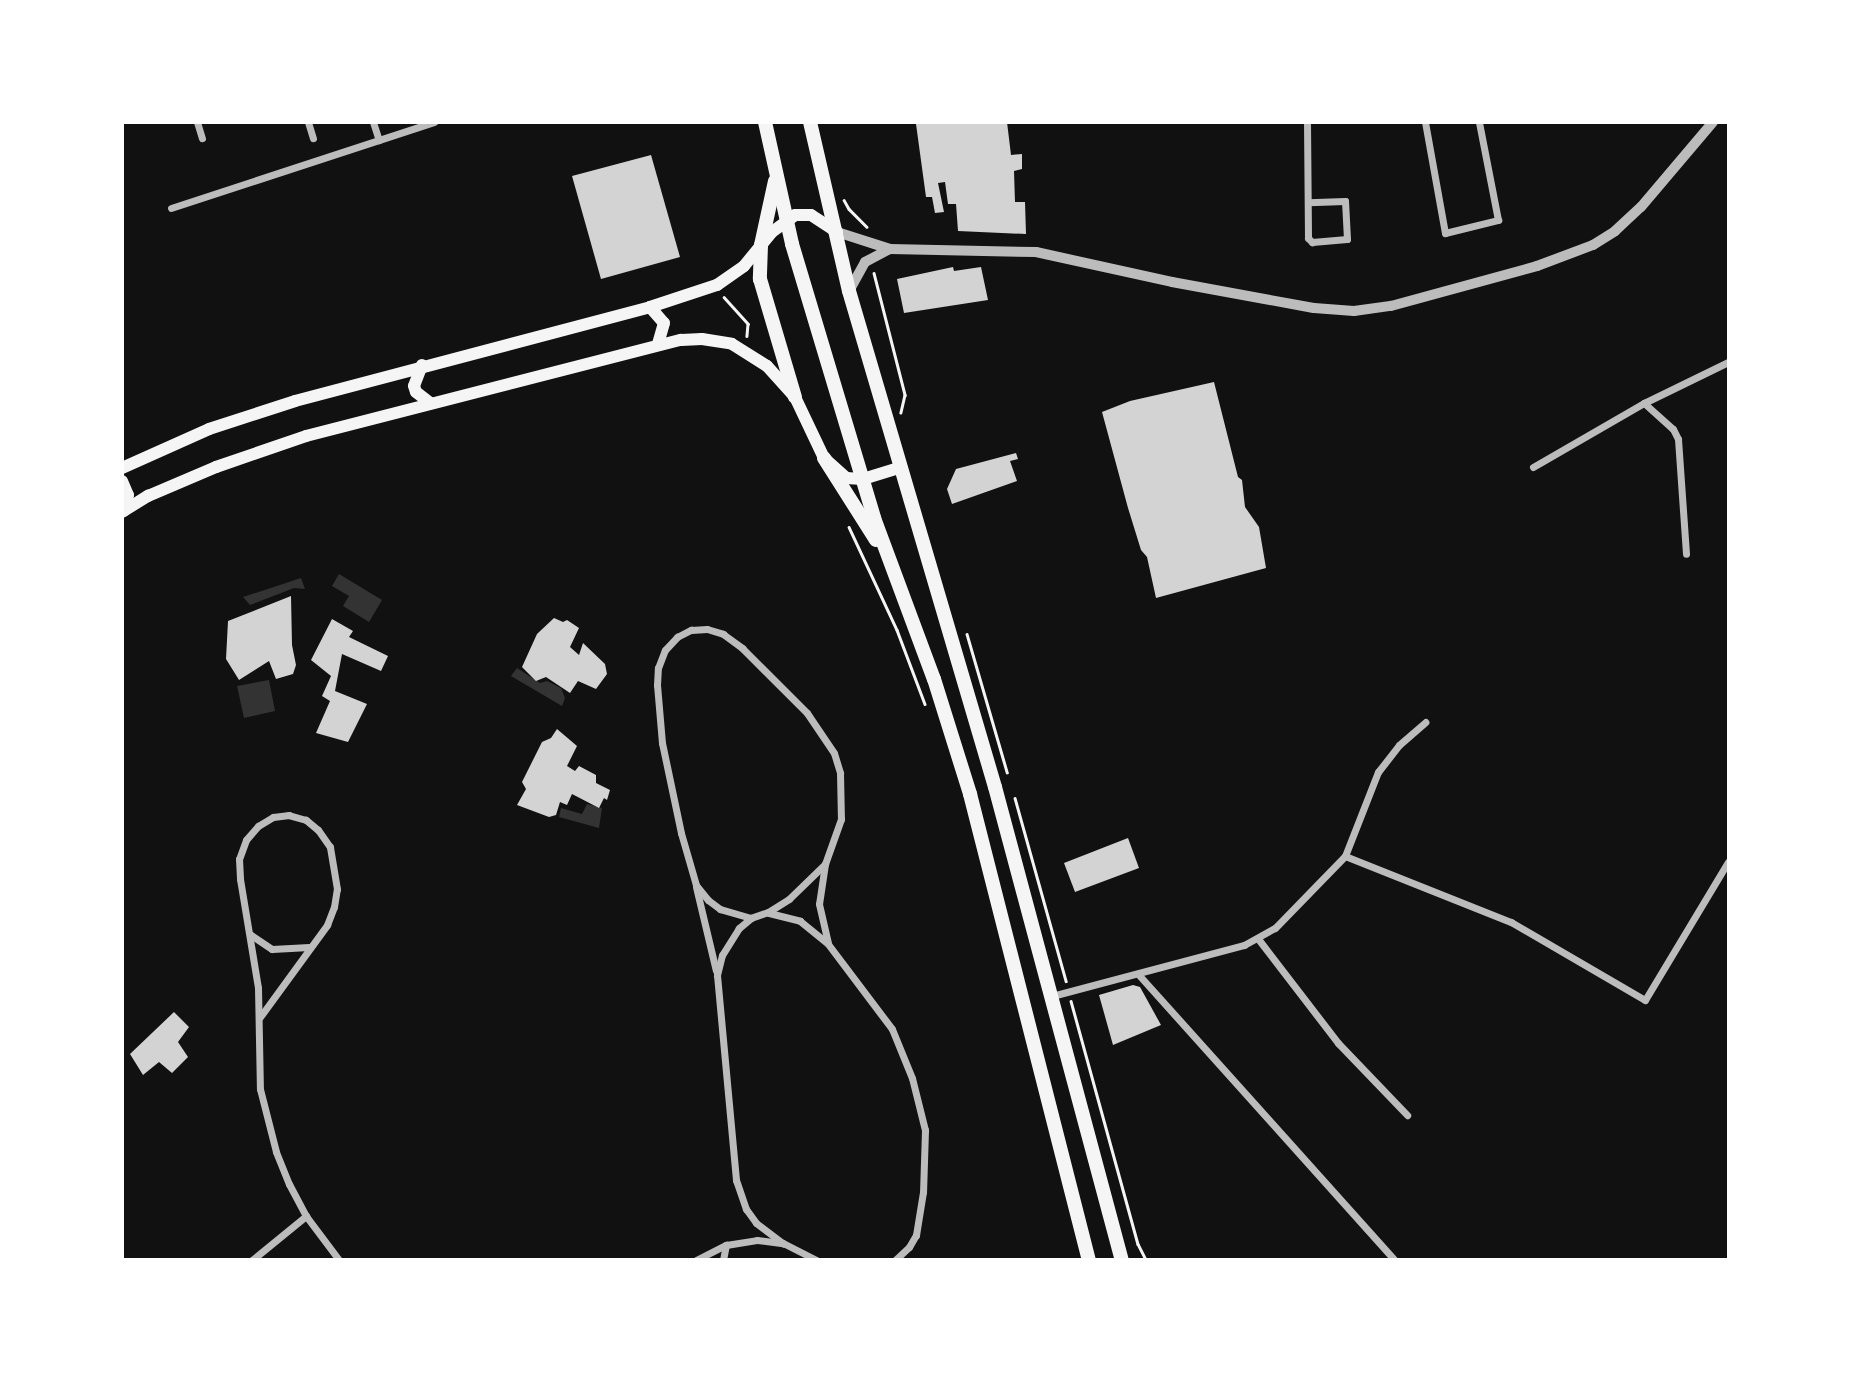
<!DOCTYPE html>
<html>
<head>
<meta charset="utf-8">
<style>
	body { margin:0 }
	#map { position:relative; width:1851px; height:1382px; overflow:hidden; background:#111; font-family:"PT Sans Narrow",sans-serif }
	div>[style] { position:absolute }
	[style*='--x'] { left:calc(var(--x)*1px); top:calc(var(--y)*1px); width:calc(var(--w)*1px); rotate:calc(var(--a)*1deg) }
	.water>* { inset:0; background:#333 }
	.building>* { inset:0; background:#d3d3d3 }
	.path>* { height:2.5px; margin:-1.25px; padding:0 1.25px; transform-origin:1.25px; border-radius:1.25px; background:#f5f5f5 }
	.minor>* { height:7px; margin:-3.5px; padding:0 3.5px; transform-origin:3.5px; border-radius:3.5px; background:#bcbcbc }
	.tertiary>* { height:10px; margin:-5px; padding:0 5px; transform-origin:5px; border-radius:5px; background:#bcbcbc }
	.secondary>* { height:12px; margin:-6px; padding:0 6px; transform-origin:6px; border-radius:6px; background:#f5f5f5 }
	.primary>* { height:14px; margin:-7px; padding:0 7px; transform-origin:7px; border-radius:7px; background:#f5f5f5 }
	span { translate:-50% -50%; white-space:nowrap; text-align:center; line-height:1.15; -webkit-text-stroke:6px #fff; paint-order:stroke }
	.frame { position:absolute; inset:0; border:124px solid #fff; pointer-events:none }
</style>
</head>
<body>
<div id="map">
	<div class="water">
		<i style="clip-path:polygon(339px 574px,382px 600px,369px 622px,343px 606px,349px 596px,332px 586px)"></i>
		<i style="clip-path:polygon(301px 578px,305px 589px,294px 588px,250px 605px,243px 597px)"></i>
		<i style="clip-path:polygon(517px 668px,540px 683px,547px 681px,561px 688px,565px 698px,562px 706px,511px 676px)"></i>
		<i style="clip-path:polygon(269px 680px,275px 711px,244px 718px,237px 686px)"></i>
		<i style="clip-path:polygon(587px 804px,602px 808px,599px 828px,559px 817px,561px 808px,582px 814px)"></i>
	</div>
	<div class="building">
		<i style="clip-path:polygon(1007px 122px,1011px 155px,1022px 154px,1022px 169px,1014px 171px,1015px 202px,1025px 202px,1026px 234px,958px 231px,956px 204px,948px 204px,945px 182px,938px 183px,944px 212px,935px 213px,932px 197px,926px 197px,916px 124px)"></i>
		<i style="clip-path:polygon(651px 155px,680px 257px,601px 279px,572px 176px)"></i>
		<i style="clip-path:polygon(953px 267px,954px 271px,981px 267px,988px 300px,904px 313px,897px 279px)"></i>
		<i style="clip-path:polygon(1214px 382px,1238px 477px,1242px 480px,1245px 507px,1259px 527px,1266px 568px,1156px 598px,1147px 557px,1141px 550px,1128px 508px,1102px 412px,1130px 401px)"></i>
		<i style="clip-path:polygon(1016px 453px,1018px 459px,1010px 461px,1017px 481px,952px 504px,947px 489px,956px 469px)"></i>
		<i style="clip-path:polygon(291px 596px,292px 645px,296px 665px,293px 674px,276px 679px,269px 661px,239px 680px,226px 659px,228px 621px)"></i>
		<i style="clip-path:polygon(554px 618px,563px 622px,567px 620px,579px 628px,570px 647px,579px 655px,583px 643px,605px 664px,607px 674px,596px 689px,578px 681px,570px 693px,546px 677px,536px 681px,522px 667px,537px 634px)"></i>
		<i style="clip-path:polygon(332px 619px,353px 631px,349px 637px,388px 656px,381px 671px,342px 654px,335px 691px,367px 704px,348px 742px,316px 733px,330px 701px,322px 696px,331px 676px,311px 660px)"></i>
		<i style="clip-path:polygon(557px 729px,577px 746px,567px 766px,575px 771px,579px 766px,596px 775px,596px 783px,610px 790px,607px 800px,604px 798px,599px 808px,572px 794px,567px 805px,560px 802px,556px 815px,549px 817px,517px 805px,526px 789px,522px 782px,542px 742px,551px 738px)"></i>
		<i style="clip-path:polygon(1128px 838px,1139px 868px,1075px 892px,1064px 863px)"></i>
		<i style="clip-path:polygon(1133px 985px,1140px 987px,1161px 1025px,1113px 1045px,1099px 995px)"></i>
		<i style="clip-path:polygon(174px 1012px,189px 1027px,178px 1042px,188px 1057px,172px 1073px,159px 1062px,143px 1075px,130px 1054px)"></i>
	</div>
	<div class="path">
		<i style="--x:844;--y:200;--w:10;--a:61"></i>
		<i style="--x:849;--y:209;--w:25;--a:45"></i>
		<i style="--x:874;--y:273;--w:126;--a:75.7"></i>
		<i style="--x:905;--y:395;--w:18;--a:103"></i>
		<i style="--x:724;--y:297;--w:36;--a:48"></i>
		<i style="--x:748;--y:324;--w:12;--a:95"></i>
		<i style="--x:849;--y:527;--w:114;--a:65"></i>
		<i style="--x:897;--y:630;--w:79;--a:69.3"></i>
		<i style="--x:967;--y:634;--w:144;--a:73.8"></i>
		<i style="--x:1015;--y:798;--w:190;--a:74.4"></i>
		<i style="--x:1071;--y:1001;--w:252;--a:74.6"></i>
		<i style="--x:1138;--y:1244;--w:18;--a:63"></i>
	</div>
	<div class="minor">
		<i style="--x:197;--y:122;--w:17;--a:73"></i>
		<i style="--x:308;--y:122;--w:17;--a:73"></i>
		<i style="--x:373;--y:122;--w:19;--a:72"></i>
		<i style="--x:1307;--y:122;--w:116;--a:89.5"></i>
		<i style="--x:1308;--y:238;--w:6;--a:45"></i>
		<i style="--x:1312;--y:242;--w:35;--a:-5"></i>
		<i style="--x:1347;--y:239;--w:38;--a:-93"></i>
		<i style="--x:1345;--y:201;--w:37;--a:178"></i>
		<i style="--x:1425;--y:122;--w:113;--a:79.8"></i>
		<i style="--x:1445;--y:233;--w:55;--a:-13.8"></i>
		<i style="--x:1498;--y:220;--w:100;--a:-101"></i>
		<i style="--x:171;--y:208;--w:277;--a:-18.1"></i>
		<i style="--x:1644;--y:403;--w:39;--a:42"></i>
		<i style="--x:1673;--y:429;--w:11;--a:63"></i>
		<i style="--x:1678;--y:439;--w:115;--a:86"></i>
		<i style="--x:1533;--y:467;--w:128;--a:-30"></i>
		<i style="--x:1644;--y:403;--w:93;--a:-26"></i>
		<i style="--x:1345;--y:856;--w:179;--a:21.7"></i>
		<i style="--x:1511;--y:922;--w:155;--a:30.2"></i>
		<i style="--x:1645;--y:1000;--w:161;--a:-59"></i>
		<i style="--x:825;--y:864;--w:40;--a:98.5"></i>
		<i style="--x:819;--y:904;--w:39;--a:77"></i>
		<i style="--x:696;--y:887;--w:86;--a:76.6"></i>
		<i style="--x:769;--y:913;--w:32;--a:14"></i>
		<i style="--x:800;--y:921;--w:36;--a:39"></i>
		<i style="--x:828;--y:944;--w:106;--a:53"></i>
		<i style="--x:892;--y:1029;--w:53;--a:67.8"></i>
		<i style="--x:912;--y:1078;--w:54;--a:76"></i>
		<i style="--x:925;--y:1130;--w:62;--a:91.8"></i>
		<i style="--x:923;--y:1192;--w:44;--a:99.2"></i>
		<i style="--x:916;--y:1235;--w:14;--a:120"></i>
		<i style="--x:909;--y:1247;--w:19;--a:137"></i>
		<i style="--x:751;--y:918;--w:32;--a:-164"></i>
		<i style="--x:720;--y:909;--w:15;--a:-143"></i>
		<i style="--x:708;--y:900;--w:19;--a:-129"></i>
		<i style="--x:696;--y:885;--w:54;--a:-106.1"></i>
		<i style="--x:681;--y:833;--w:92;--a:-101.9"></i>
		<i style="--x:662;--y:743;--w:58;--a:-94.9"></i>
		<i style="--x:657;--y:685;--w:17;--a:-87"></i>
		<i style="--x:658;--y:668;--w:19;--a:-69"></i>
		<i style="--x:665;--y:650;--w:18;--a:-47"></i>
		<i style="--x:677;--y:637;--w:16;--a:-27"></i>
		<i style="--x:691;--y:630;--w:16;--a:-4"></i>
		<i style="--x:707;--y:629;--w:17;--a:17"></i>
		<i style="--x:723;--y:634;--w:24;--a:36"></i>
		<i style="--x:742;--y:648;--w:92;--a:45"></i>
		<i style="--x:807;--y:713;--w:48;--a:56"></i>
		<i style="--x:834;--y:753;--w:21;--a:73"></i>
		<i style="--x:840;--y:773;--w:46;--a:88.8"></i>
		<i style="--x:841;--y:819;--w:48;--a:109.6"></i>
		<i style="--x:825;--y:864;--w:50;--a:135.8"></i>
		<i style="--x:789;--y:899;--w:25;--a:148"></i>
		<i style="--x:768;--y:912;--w:18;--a:161"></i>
		<i style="--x:751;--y:918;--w:16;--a:140"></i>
		<i style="--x:739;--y:928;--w:32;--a:122"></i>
		<i style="--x:722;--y:955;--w:21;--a:104"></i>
		<i style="--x:717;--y:975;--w:206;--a:84.7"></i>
		<i style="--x:736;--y:1180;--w:31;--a:71"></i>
		<i style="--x:746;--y:1209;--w:17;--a:54"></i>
		<i style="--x:756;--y:1223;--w:34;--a:37"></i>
		<i style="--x:251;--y:935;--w:25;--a:34"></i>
		<i style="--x:272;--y:949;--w:37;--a:-3"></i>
		<i style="--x:1259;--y:940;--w:130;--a:52.5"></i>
		<i style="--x:1338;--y:1043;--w:100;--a:46.2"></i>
		<i style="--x:1138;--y:974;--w:385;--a:48.1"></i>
		<i style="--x:1052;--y:996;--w:199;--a:-14.9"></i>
		<i style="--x:1244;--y:945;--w:35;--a:-29"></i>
		<i style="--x:1275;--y:928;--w:100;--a:-45.8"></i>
		<i style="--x:1345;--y:856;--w:90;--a:-68.6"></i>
		<i style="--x:1378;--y:772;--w:34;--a:-52"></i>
		<i style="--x:1399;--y:745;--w:35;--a:-41"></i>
		<i style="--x:260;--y:1017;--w:114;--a:-53.9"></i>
		<i style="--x:327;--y:925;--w:19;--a:-69"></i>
		<i style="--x:334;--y:907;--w:18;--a:-81"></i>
		<i style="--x:337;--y:889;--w:43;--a:-99.5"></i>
		<i style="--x:330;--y:847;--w:21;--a:-125"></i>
		<i style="--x:318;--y:830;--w:16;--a:-140"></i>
		<i style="--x:306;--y:820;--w:18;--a:-164"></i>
		<i style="--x:289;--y:815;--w:16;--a:173"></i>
		<i style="--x:273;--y:817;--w:17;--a:149"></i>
		<i style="--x:258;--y:826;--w:18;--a:131"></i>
		<i style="--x:246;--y:840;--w:20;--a:110"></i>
		<i style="--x:239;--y:859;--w:20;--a:87"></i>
		<i style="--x:240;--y:879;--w:110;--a:80.6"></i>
		<i style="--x:258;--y:988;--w:101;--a:88.9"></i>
		<i style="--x:260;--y:1089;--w:65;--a:75.7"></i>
		<i style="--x:276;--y:1152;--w:35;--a:68"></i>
		<i style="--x:289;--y:1184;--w:36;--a:62"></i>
		<i style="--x:306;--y:1216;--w:55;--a:53.1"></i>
		<i style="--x:252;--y:1260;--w:70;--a:-39.2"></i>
		<i style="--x:696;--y:1260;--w:34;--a:-27"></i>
		<i style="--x:726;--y:1245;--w:31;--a:-9"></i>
		<i style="--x:757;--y:1240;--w:26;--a:7"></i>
		<i style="--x:783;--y:1243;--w:38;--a:27"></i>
		<i style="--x:723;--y:1260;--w:15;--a:-79"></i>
	</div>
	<div class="tertiary">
		<i style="--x:837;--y:232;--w:56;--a:17.8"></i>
		<i style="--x:890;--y:249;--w:146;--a:1.2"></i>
		<i style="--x:1036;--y:252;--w:139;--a:12.4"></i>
		<i style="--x:1172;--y:282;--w:144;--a:10.4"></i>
		<i style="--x:1314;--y:308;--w:40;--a:4.3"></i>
		<i style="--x:1354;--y:311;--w:37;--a:-8"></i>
		<i style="--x:1391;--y:306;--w:151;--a:-15.3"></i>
		<i style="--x:1537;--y:266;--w:60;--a:-20.6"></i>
		<i style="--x:1593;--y:245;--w:26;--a:-32"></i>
		<i style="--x:1615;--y:231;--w:35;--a:-43"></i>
		<i style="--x:1641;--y:207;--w:111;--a:-49.7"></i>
		<i style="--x:849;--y:291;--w:33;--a:-61"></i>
		<i style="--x:865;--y:262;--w:26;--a:-28"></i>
	</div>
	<div class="secondary">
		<i style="--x:650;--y:307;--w:21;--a:49"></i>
		<i style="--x:664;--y:323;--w:22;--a:106"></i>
		<i style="--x:422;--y:365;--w:22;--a:111"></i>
		<i style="--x:414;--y:386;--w:6;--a:72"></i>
		<i style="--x:416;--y:392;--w:18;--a:38"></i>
		<i style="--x:122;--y:468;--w:95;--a:-24.1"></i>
		<i style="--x:209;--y:429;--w:90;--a:-18"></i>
		<i style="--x:295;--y:401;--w:367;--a:-14.8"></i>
		<i style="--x:650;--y:307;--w:71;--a:-18.2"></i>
		<i style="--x:717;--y:285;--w:33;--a:-35"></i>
		<i style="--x:744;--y:266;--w:44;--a:-50.5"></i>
		<i style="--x:772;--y:232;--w:29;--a:-36"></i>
		<i style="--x:795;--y:215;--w:16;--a:0"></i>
		<i style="--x:811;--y:215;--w:31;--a:33"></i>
		<i style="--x:122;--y:481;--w:15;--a:67"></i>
		<i style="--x:128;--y:495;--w:16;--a:104"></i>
		<i style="--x:122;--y:512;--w:31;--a:-32"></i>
		<i style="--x:148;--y:496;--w:74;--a:-23.1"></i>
		<i style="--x:216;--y:467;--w:95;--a:-19"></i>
		<i style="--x:306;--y:436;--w:387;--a:-14.4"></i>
		<i style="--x:681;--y:340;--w:21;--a:-3"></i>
		<i style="--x:702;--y:339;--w:30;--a:9"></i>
		<i style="--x:732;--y:344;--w:41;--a:32.2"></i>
		<i style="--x:767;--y:366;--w:42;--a:47.9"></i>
		<i style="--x:795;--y:397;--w:68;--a:64.6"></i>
		<i style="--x:824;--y:458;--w:30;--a:42"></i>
		<i style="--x:846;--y:478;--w:17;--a:3"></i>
		<i style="--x:863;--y:479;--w:39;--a:-17"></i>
	</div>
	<div class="primary">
		<i style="--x:765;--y:122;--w:125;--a:77.5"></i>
		<i style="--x:792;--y:244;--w:286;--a:73.3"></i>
		<i style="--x:874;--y:518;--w:172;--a:69.6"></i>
		<i style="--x:934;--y:679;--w:121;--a:72.6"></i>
		<i style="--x:970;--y:794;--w:481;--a:75.7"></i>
		<i style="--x:810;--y:122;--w:173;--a:77"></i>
		<i style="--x:849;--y:291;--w:517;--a:73.6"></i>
		<i style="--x:995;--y:787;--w:490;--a:75"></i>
		<i style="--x:775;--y:181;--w:66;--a:102.3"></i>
		<i style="--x:761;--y:245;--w:34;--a:92"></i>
		<i style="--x:760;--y:279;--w:123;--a:73.5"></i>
		<i style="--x:824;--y:458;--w:97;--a:57.6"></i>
	</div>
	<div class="frame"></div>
</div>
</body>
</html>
